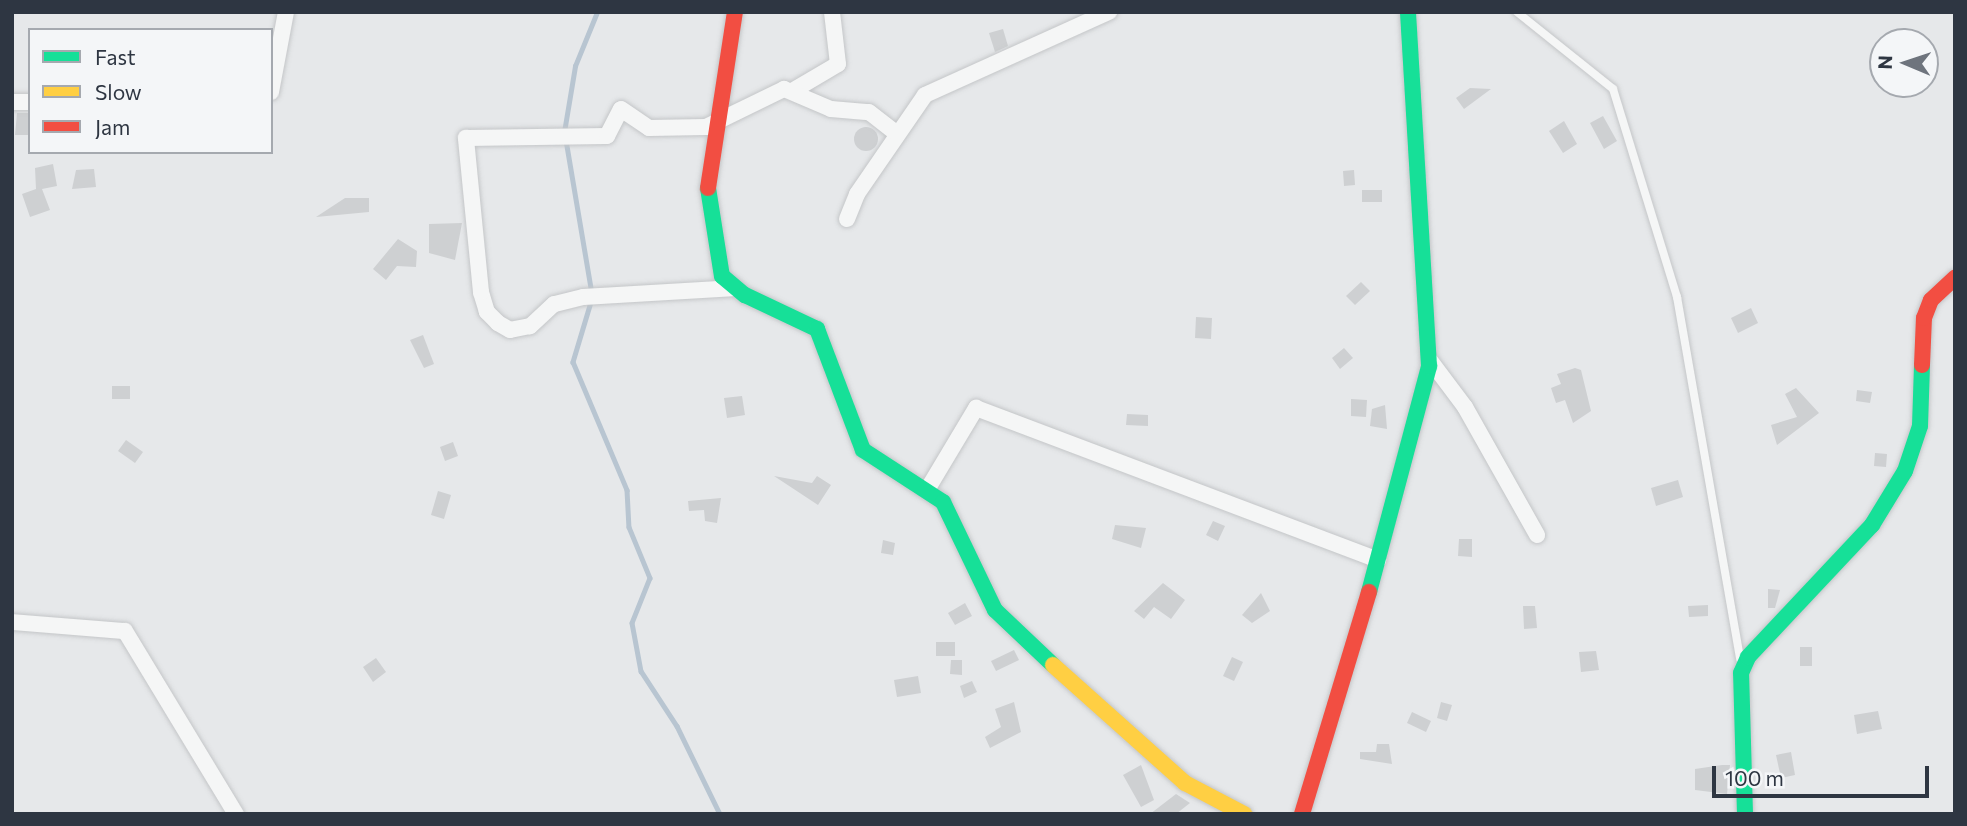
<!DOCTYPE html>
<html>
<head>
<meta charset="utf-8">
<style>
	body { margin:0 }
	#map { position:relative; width:1967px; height:826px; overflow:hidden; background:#e6e8ea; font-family:Commissioner,sans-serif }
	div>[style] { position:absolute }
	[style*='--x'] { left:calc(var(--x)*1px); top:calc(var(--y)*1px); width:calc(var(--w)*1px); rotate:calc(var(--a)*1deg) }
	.stream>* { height:4.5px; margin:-2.25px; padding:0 2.25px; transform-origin:2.25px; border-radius:2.25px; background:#b8c5d1 }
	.building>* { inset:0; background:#ced0d2 }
	.round { border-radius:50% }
	.roads { filter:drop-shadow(0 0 2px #c4c6c8) drop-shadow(0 0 2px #c4c6c8) }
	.lane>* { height:8px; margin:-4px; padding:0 4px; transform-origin:4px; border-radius:4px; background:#f5f6f6 }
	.street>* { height:16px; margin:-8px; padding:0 8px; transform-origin:8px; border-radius:8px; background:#f5f6f6 }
	.fast>* { height:16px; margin:-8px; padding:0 8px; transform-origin:8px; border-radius:8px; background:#16e098 }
	.slow>* { height:16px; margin:-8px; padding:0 8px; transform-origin:8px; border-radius:8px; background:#ffcf43 }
	.jam>* { height:16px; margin:-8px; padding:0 8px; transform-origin:8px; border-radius:8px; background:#f24e42 }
	span { translate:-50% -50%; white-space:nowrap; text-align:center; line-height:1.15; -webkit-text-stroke:5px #f4f6f8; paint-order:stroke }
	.frame { position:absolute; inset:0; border:14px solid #2e3642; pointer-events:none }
	.legend { position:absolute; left:28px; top:28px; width:245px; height:126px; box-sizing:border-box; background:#f4f6f8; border:2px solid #a5a9af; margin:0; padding:9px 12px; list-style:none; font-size:21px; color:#2e3642 }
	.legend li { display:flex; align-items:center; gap:14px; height:35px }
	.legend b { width:35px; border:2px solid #a5a9af }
	.north { position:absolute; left:1869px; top:28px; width:70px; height:70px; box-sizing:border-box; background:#f4f6f8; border:2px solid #a5a9af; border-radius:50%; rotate:272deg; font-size:19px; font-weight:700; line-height:28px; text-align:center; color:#2e3642 }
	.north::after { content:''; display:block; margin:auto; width:24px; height:32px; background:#6e747d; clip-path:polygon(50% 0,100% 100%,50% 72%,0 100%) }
	.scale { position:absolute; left:1712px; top:766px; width:217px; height:32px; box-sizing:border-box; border:4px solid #2e3642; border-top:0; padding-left:9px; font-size:21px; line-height:24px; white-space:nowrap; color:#2e3642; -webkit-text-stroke:5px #f4f6f8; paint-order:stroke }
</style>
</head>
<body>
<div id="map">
	<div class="stream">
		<i style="--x:564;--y:132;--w:67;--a:-80.5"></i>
		<i style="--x:575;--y:66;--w:58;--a:-67.8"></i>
		<i style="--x:566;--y:140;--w:155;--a:80.4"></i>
		<i style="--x:591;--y:302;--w:63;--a:106.7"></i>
		<i style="--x:573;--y:362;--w:139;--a:67.1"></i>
		<i style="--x:627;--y:490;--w:37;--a:87"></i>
		<i style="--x:629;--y:527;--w:55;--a:67.6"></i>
		<i style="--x:650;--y:578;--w:48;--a:111.8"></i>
		<i style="--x:632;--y:623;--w:49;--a:79.4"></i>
		<i style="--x:641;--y:671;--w:66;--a:56.8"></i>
		<i style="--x:677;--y:726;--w:98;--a:64"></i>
	</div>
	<div class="building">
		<i style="clip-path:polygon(1003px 29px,1008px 46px,995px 52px,989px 33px)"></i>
		<i style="clip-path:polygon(1470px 88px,1491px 89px,1464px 109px,1456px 98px)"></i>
		<i style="clip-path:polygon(17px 113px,30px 113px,30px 135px,15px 135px)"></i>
		<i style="clip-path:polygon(1603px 116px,1617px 141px,1604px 149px,1590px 123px)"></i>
		<i style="clip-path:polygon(1564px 121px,1577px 144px,1563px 153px,1549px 131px)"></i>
		<i class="round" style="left:854px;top:127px;width:24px;height:24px"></i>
		<i style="clip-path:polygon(53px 164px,57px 186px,42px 189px,50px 210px,30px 217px,22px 194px,36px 189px,35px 168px)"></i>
		<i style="clip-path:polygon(94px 169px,96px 187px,72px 189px,76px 170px)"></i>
		<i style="clip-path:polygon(1354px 170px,1355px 185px,1344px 186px,1343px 171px)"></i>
		<i style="clip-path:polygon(1362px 190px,1382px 190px,1382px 202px,1362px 202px)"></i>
		<i style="clip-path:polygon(345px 198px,369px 198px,369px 212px,316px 217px)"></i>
		<i style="clip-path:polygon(462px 223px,455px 260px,429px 253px,429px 224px)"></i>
		<i style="clip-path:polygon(398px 239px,417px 251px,416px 267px,397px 266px,386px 280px,373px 269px)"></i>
		<i style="clip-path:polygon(1361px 282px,1370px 291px,1355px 305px,1346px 296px)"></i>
		<i style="clip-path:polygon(1751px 308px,1758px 323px,1738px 333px,1731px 318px)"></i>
		<i style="clip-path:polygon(1196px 317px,1212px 318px,1211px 339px,1195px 338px)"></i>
		<i style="clip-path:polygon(423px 335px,434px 364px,424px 368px,410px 340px)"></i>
		<i style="clip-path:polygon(1344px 348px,1353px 358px,1340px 369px,1332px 358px)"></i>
		<i style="clip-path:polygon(1575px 368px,1581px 370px,1591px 411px,1573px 423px,1565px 400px,1556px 403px,1551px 388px,1561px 384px,1557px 374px)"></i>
		<i style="clip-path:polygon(112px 386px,130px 386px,130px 399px,112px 399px)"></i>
		<i style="clip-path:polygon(1796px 388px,1819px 413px,1777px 445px,1771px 425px,1797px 417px,1785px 394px)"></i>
		<i style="clip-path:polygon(1857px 390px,1872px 392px,1870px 403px,1856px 401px)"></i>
		<i style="clip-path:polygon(742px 396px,745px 415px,727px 418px,724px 398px)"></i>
		<i style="clip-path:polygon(1351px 399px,1367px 400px,1366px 417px,1351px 416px)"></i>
		<i style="clip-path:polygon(1385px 405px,1387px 429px,1370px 426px,1372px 409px)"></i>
		<i style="clip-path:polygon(1127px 414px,1148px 415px,1148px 426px,1126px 425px)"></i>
		<i style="clip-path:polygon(126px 440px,143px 452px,135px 463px,118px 451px)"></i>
		<i style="clip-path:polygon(453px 442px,458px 456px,445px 461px,440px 447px)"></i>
		<i style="clip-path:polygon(1875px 453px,1887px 454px,1886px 467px,1874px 466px)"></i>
		<i style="clip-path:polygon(774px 476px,812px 483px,817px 476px,831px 485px,818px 505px)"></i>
		<i style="clip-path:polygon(1678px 480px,1683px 497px,1656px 506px,1651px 488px)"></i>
		<i style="clip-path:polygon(438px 491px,451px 495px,444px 519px,431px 515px)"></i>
		<i style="clip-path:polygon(721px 498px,717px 523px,705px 521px,704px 510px,689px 511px,688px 501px)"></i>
		<i style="clip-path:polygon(1213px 521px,1225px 526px,1218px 541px,1206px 535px)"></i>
		<i style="clip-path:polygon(1115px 525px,1146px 528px,1141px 548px,1112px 539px)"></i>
		<i style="clip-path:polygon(1459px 539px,1472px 539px,1472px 557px,1458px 556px)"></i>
		<i style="clip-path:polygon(883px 540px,895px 543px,893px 555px,881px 553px)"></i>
		<i style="clip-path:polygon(1163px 583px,1185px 600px,1171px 619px,1154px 607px,1144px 619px,1134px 611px)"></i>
		<i style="clip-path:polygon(1768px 589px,1780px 590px,1775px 608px,1768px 608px)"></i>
		<i style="clip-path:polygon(1261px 593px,1270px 611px,1252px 623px,1242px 615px)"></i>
		<i style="clip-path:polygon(965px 603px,972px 616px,955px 625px,948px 613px)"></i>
		<i style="clip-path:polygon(1708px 605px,1708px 616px,1689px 617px,1688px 606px)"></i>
		<i style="clip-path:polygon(1523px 606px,1535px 606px,1537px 628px,1524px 629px)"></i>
		<i style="clip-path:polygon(936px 642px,955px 642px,955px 656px,936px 656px)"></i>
		<i style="clip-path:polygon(1800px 647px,1812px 647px,1812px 666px,1800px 666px)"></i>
		<i style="clip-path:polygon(1014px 650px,1019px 660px,996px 671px,991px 661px)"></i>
		<i style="clip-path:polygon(1596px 651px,1599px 670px,1581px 672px,1579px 652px)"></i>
		<i style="clip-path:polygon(1232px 657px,1243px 662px,1234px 681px,1223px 676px)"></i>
		<i style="clip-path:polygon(376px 658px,386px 672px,373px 682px,363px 667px)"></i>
		<i style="clip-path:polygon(951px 660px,962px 660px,962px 675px,950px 674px)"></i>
		<i style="clip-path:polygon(918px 676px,921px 693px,897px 697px,894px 680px)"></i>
		<i style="clip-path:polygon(972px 681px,977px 692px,964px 698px,960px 686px)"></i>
		<i style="clip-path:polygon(1014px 702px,1021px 732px,990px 748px,985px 737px,1001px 727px,995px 709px)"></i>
		<i style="clip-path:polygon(1441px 702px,1452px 705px,1447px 721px,1437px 718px)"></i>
		<i style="clip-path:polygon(1878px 711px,1882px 729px,1857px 734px,1854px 715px)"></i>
		<i style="clip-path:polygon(1412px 712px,1431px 721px,1426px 732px,1407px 723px)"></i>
		<i style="clip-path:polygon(1377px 744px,1389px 744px,1392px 764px,1360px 759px,1360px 752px,1376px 752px)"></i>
		<i style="clip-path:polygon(1791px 752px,1795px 775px,1781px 778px,1776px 755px)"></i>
		<i style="clip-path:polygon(1141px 765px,1154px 800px,1141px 807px,1123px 775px)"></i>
		<i style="clip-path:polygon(1722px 765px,1730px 765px,1727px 794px,1695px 790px,1695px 769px)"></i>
		<i style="clip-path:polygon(1176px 794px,1190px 803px,1176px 814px,1150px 814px)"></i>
	</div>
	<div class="roads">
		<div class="lane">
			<i style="--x:1517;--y:12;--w:123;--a:38.7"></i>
			<i style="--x:1613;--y:89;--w:218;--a:72.9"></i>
			<i style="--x:1677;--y:297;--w:367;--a:80.1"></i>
		</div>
		<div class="street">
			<i style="--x:794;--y:90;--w:51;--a:-30.6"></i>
			<i style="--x:838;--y:64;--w:52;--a:-96.6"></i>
			<i style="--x:271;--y:92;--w:81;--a:-79.4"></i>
			<i style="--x:12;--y:102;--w:18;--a:0"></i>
			<i style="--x:847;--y:219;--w:27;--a:-68"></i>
			<i style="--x:857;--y:194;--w:120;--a:-55.5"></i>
			<i style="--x:925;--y:95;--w:202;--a:-24.3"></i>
			<i style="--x:736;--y:288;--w:153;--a:176.6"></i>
			<i style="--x:583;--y:297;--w:30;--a:166"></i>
			<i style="--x:554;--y:304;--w:33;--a:137"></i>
			<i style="--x:530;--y:326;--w:20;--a:169"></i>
			<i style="--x:510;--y:330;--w:14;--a:-150"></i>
			<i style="--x:498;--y:323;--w:16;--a:-135"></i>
			<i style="--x:487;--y:312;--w:21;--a:-107"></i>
			<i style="--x:481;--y:292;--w:155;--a:-95.6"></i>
			<i style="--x:466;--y:138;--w:141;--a:-0.8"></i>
			<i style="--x:607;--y:136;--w:30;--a:-63"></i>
			<i style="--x:621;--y:109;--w:34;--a:34"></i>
			<i style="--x:649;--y:128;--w:57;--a:-1"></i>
			<i style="--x:706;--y:127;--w:87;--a:-26"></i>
			<i style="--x:784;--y:89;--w:51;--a:23.1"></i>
			<i style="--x:831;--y:109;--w:38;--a:5"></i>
			<i style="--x:869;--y:112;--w:36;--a:38"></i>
			<i style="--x:1429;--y:359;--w:60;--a:53.1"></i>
			<i style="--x:1465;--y:407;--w:147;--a:60.6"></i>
			<i style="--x:927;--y:490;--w:96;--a:-59.1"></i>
			<i style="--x:976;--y:408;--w:430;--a:20.7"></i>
			<i style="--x:12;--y:622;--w:113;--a:4.6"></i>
			<i style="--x:125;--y:631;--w:214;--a:58.8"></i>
		</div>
		<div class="fast">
			<i style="--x:708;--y:188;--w:89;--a:81"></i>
			<i style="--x:722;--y:276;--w:30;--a:40"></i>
			<i style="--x:745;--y:295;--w:80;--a:25.3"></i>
			<i style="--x:817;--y:329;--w:129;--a:69.2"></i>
			<i style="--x:863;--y:450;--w:95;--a:33"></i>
			<i style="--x:943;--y:502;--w:120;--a:64.3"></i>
			<i style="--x:995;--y:610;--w:80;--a:43.5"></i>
			<i style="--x:1369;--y:592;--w:234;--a:-75.1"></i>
			<i style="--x:1429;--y:366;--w:355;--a:-93.4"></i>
			<i style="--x:1745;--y:814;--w:141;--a:-91.6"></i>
			<i style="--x:1741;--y:673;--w:17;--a:-66"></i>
			<i style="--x:1748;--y:657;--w:181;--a:-46.8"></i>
			<i style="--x:1872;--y:525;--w:63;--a:-58.6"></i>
			<i style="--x:1905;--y:471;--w:47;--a:-71.6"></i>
			<i style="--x:1920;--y:426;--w:61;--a:-88.1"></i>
		</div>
		<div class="slow">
			<i style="--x:1053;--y:665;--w:177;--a:41.8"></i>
			<i style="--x:1185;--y:783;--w:67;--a:27.7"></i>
		</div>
		<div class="jam">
			<i style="--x:708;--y:188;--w:178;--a:-81.3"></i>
			<i style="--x:1922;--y:365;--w:47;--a:-87.6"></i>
			<i style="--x:1924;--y:318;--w:19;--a:-69"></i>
			<i style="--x:1931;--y:300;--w:33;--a:-43"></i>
			<i style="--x:1302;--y:814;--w:232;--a:-73.2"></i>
		</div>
	</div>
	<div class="frame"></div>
	<ul class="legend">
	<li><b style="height:9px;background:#16e098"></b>Fast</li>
	<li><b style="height:9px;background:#ffcf43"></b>Slow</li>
	<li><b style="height:9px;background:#f24e42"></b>Jam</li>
	</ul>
	<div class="north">N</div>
	<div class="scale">100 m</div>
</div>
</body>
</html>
